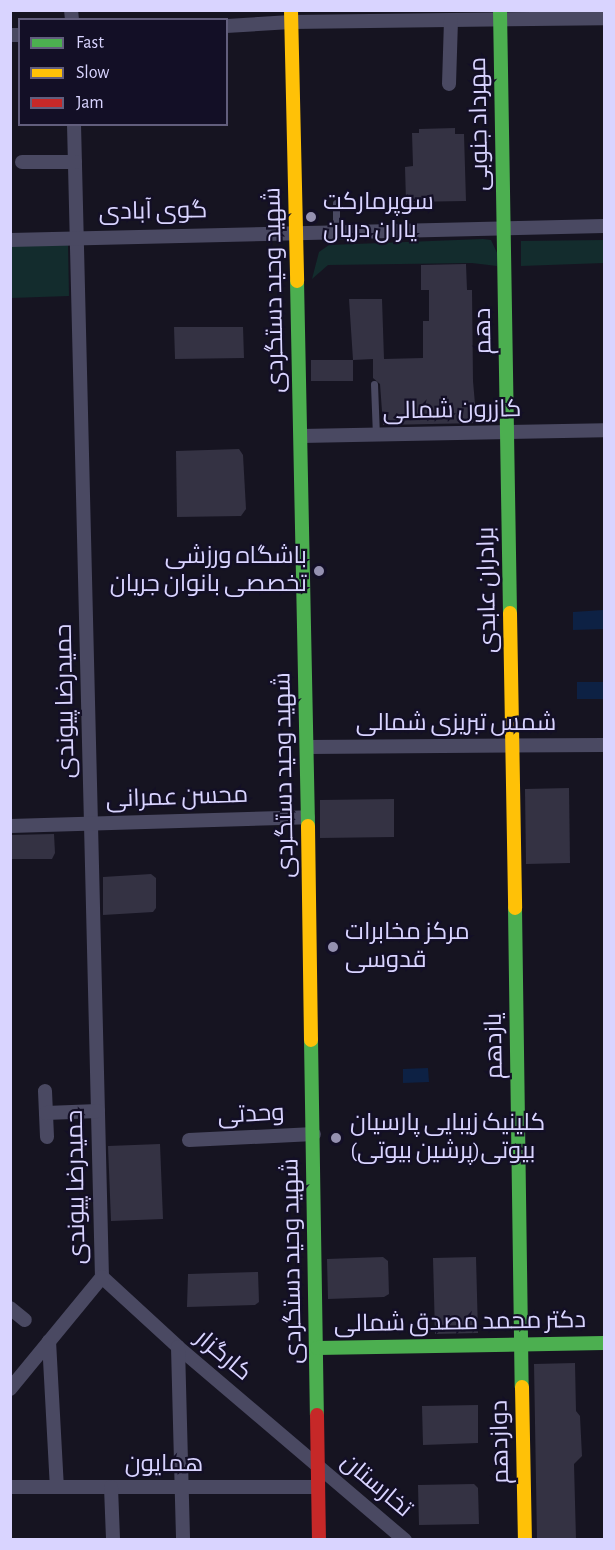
<!DOCTYPE html>
<html>
<head>
<meta charset="utf-8">
<style>
	body { margin:0 }
	#map { position:relative; width:615px; height:1550px; overflow:hidden; background:#161421; font-family:"Alegreya Sans",Cairo,sans-serif }
	div>[style] { position:absolute }
	[style*='--x'] { left:calc(var(--x)*1px); top:calc(var(--y)*1px); width:calc(var(--w)*1px); rotate:calc(var(--a)*1deg) }
	.green>* { inset:0; background:#132c2d }
	.water>* { inset:0; background:#0d2144 }
	.building>* { inset:0; background:#343243 }
	.lane>* { height:7px; margin:-3.5px; padding:0 3.5px; transform-origin:3.5px; border-radius:3.5px; background:#4a4962 }
	.street>* { height:14px; margin:-7px; padding:0 7px; transform-origin:7px; border-radius:7px; background:#4a4962 }
	.fast>* { height:14px; margin:-7px; padding:0 7px; transform-origin:7px; border-radius:7px; background:#4caf50 }
	.slow>* { height:14px; margin:-7px; padding:0 7px; transform-origin:7px; border-radius:7px; background:#ffc107 }
	.jam>* { height:14px; margin:-7px; padding:0 7px; transform-origin:7px; border-radius:7px; background:#c62828 }
	.dots>* { width:16px; height:16px; translate:-50% -50%; box-sizing:border-box; border:3px solid #130f26; border-radius:50% }
	span { translate:-50% -50%; white-space:nowrap; text-align:center; line-height:1.15; -webkit-text-stroke:4.5px #130f26; paint-order:stroke }
	.street-label { font-size:24px; color:#d9d4ff }
	.poi-label { font-size:24px; color:#d9d4ff }
	.left { translate:0 -50%; text-align:left }
	.right { translate:-100% -50%; text-align:right }
	.frame { position:absolute; inset:0; border:12px solid #d9d4ff; pointer-events:none }
	.legend { position:absolute; left:18px; top:18px; width:210px; height:108px; box-sizing:border-box; background:#130f26; border:2px solid #625e7d; margin:0; padding:8px 10px; list-style:none; font-size:18px; color:#d9d4ff }
	.legend li { display:flex; align-items:center; gap:12px; height:30px }
	.legend b { width:30px; border:2px solid #625e7d }
</style>
</head>
<body>
<div id="map">
	<div class="green">
		<i style="clip-path:polygon(483px 239px,491px 240px,498px 255px,497px 266px,472px 263px,328px 265px,312px 279px,319px 252px,329px 245px)"></i>
		<i style="clip-path:polygon(604px 240px,604px 263px,521px 266px,521px 241px)"></i>
		<i style="clip-path:polygon(68px 245px,69px 296px,11px 298px,10px 246px)"></i>
	</div>
	<div class="water">
		<i style="clip-path:polygon(603px 610px,604px 629px,573px 630px,573px 612px)"></i>
		<i style="clip-path:polygon(577px 682px,604px 682px,604px 699px,577px 699px)"></i>
		<i style="clip-path:polygon(428px 1068px,429px 1082px,403px 1083px,403px 1069px)"></i>
	</div>
	<div class="building">
		<i style="clip-path:polygon(455px 128px,455px 134px,464px 134px,466px 201px,406px 202px,405px 167px,413px 166px,412px 133px,419px 133px,419px 129px)"></i>
		<i style="clip-path:polygon(466px 264px,467px 290px,472px 290px,473px 381px,475px 404px,479px 408px,479px 423px,383px 425px,380px 384px,373px 378px,373px 359px,353px 360px,349px 299px,382px 299px,384px 359px,423px 358px,423px 321px,429px 321px,429px 290px,421px 290px,421px 265px)"></i>
		<i style="clip-path:polygon(174px 327px,243px 327px,244px 358px,175px 359px)"></i>
		<i style="clip-path:polygon(311px 360px,353px 360px,353px 381px,311px 381px)"></i>
		<i style="clip-path:polygon(239px 449px,243px 455px,246px 509px,241px 516px,177px 517px,176px 451px)"></i>
		<i style="clip-path:polygon(569px 788px,570px 863px,526px 864px,525px 789px)"></i>
		<i style="clip-path:polygon(394px 799px,394px 837px,320px 838px,320px 800px)"></i>
		<i style="clip-path:polygon(54px 834px,55px 853px,52px 859px,10px 859px,10px 835px)"></i>
		<i style="clip-path:polygon(151px 874px,156px 878px,156px 908px,153px 912px,103px 915px,103px 877px)"></i>
		<i style="clip-path:polygon(160px 1144px,163px 1219px,111px 1221px,108px 1146px)"></i>
		<i style="clip-path:polygon(383px 1257px,388px 1261px,389px 1294px,384px 1297px,328px 1299px,327px 1259px)"></i>
		<i style="clip-path:polygon(476px 1257px,478px 1333px,435px 1334px,433px 1258px)"></i>
		<i style="clip-path:polygon(258px 1272px,259px 1302px,255px 1305px,187px 1307px,188px 1274px)"></i>
		<i style="clip-path:polygon(575px 1363px,576px 1411px,580px 1416px,582px 1456px,574px 1464px,576px 1539px,537px 1539px,534px 1364px)"></i>
		<i style="clip-path:polygon(478px 1405px,478px 1443px,423px 1445px,422px 1406px)"></i>
		<i style="clip-path:polygon(474px 1484px,478px 1488px,479px 1524px,419px 1525px,418px 1485px)"></i>
	</div>
	<div class="lane">
		<i style="--x:336;--y:203;--w:28;--a:90"></i>
		<i style="--x:374;--y:384;--w:51;--a:87.8"></i>
	</div>
	<div class="street">
		<i style="--x:71;--y:10;--w:10;--a:84"></i>
		<i style="--x:226;--y:26;--w:65;--a:-3.5"></i>
		<i style="--x:291;--y:22;--w:313;--a:-0.7"></i>
		<i style="--x:10;--y:35;--w:10;--a:0"></i>
		<i style="--x:449;--y:84;--w:64;--a:-88.2"></i>
		<i style="--x:74;--y:124;--w:1153;--a:88.61"></i>
		<i style="--x:22;--y:162;--w:53;--a:0"></i>
		<i style="--x:10;--y:240;--w:594;--a:-1.35"></i>
		<i style="--x:301;--y:436;--w:303;--a:-1.1"></i>
		<i style="--x:307;--y:747;--w:297;--a:-0.4"></i>
		<i style="--x:10;--y:826;--w:298;--a:-1.7"></i>
		<i style="--x:45;--y:1091;--w:46;--a:87.5"></i>
		<i style="--x:46;--y:1113;--w:52;--a:-2.2"></i>
		<i style="--x:189;--y:1140;--w:125;--a:-2.7"></i>
		<i style="--x:102;--y:1277;--w:103;--a:42.6"></i>
		<i style="--x:178;--y:1347;--w:298;--a:40.4"></i>
		<i style="--x:10;--y:1308;--w:19;--a:39"></i>
		<i style="--x:49;--y:1341;--w:146;--a:86.9"></i>
		<i style="--x:178;--y:1347;--w:193;--a:88.5"></i>
		<i style="--x:10;--y:1389;--w:145;--a:-50.6"></i>
		<i style="--x:10;--y:1487;--w:308;--a:0"></i>
		<i style="--x:111;--y:1487;--w:53;--a:87.8"></i>
	</div>
	<div class="fast">
		<i style="--x:500;--y:10;--w:603;--a:89.05"></i>
		<i style="--x:297;--y:281;--w:545;--a:88.84"></i>
		<i style="--x:515;--y:908;--w:479;--a:89.2"></i>
		<i style="--x:311;--y:1040;--w:375;--a:89.1"></i>
		<i style="--x:317;--y:1348;--w:287;--a:-1"></i>
	</div>
	<div class="slow">
		<i style="--x:291;--y:10;--w:271;--a:88.7"></i>
		<i style="--x:510;--y:613;--w:295;--a:89"></i>
		<i style="--x:308;--y:826;--w:214;--a:89.2"></i>
		<i style="--x:522;--y:1387;--w:153;--a:88.9"></i>
	</div>
	<div class="jam">
		<i style="--x:317;--y:1415;--w:125;--a:89.1"></i>
	</div>
	<div class="dots">
		<i style="left:311px;top:217px;background:#9591b1"></i>
		<i style="left:319px;top:571px;background:#9591b1"></i>
		<i style="left:333px;top:947px;background:#9591b1"></i>
		<i style="left:336px;top:1138px;background:#9591b1"></i>
	</div>
	<div class="street-label">
		<span style="left:480px;top:124px;rotate:-91deg">مهرداد جنوبی</span>
		<span style="left:153px;top:212px;rotate:-1deg">گوی آبادی</span>
		<span style="left:275px;top:290px;rotate:-91deg">شهید وحید دستگردی</span>
		<span style="left:484px;top:331px;rotate:-91deg">دهم</span>
		<span style="left:452px;top:411px;rotate:-1deg">کازرون شمالی</span>
		<span style="left:488px;top:590px;rotate:-91deg">برادران عابدی</span>
		<span style="left:66px;top:701px;rotate:-91deg">حمیدرضا پیوندی</span>
		<span style="left:456px;top:724px">شمس تبریزی شمالی</span>
		<span style="left:285px;top:775px;rotate:-91deg">شهید وحید دستگردی</span>
		<span style="left:177px;top:798px;rotate:-2deg">محسن عمرانی</span>
		<span style="left:495px;top:1046px;rotate:-91deg">یازدهم</span>
		<span style="left:251px;top:1115px;rotate:-3deg">وحدتی</span>
		<span style="left:77px;top:1187px;rotate:-91deg">حمیدرضا پیوندی</span>
		<span style="left:293px;top:1261px;rotate:-91deg">شهید وحید دستگردی</span>
		<span style="left:460px;top:1323px;rotate:-1deg">دکتر محمد مصدق شمالی</span>
		<span style="left:223px;top:1356px;rotate:40deg">کارگزار</span>
		<span style="left:501px;top:1442px;rotate:-91deg">دوازدهم</span>
		<span style="left:164px;top:1465px">همایون</span>
		<span style="left:376px;top:1486px;rotate:40deg">تخارستان</span>
	</div>
	<div class="poi-label">
		<span class="left" style="left:323px;top:217px">سوپرمارکت<br>یاران دریان</span>
		<span class="right" style="left:307px;top:571px">باشگاه ورزشی<br>تخصصی بانوان جریان</span>
		<span class="left" style="left:345px;top:947px">مرکز مخابرات<br>قدوسی</span>
		<span class="left" style="left:350px;top:1138px">کلینیک زیبایی پارسیان<br>بیوتی(پرشین بیوتی)</span>
	</div>
	<div class="frame"></div>
	<ul class="legend">
	<li><b style="height:8px;background:#4caf50"></b>Fast</li>
	<li><b style="height:8px;background:#ffc107"></b>Slow</li>
	<li><b style="height:8px;background:#c62828"></b>Jam</li>
	</ul>
</div>
</body>
</html>
